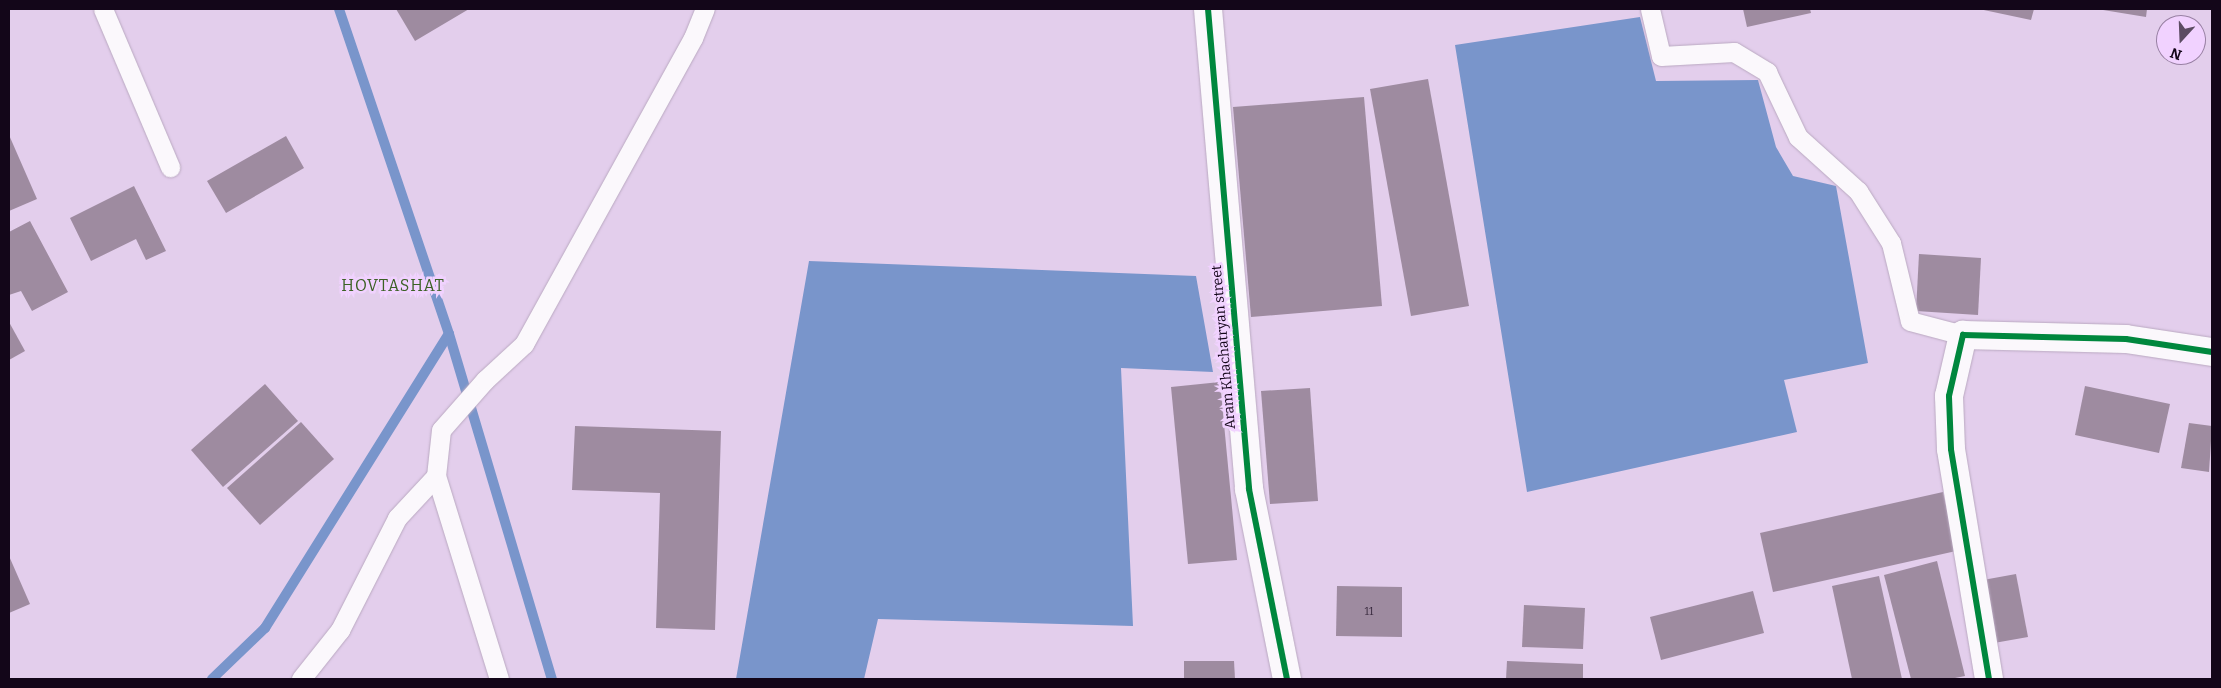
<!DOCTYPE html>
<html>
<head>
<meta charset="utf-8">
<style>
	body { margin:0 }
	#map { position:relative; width:2221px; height:688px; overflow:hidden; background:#e3ceec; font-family:Bitter,serif }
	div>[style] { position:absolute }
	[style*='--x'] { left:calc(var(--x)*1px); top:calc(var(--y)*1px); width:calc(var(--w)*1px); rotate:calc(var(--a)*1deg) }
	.water>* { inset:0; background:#7995cb }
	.stream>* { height:10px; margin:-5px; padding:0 5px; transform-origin:5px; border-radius:5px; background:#7995cb }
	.building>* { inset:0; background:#9e8ba0 }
	.roads { filter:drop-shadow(0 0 1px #baa9c1) drop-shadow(0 0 1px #baa9c1) }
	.lane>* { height:19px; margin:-9.5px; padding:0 9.5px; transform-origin:9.5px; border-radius:9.5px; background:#fbf8fc }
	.street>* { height:28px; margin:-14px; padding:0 14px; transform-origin:14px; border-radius:14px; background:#fbf8fc }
	.cycleway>* { height:6px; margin:-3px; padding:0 3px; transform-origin:3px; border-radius:3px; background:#00873e }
	span { translate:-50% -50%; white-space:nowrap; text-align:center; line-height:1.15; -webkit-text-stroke:5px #f1d2ff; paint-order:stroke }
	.number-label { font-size:11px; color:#36273b }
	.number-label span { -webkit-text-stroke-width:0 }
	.street-label { font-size:14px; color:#130619 }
	.quarter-label { font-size:16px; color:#3b6124; letter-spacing:1px }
	.frame { position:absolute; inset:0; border:10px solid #130619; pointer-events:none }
	.north { position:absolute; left:2156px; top:15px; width:50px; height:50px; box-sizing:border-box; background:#f1d2ff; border:1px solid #9880a3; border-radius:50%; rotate:200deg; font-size:14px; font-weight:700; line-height:20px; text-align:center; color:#130619 }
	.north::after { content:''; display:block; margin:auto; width:18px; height:22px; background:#5c4c63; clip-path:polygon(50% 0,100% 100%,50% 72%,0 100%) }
</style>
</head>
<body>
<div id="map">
	<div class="water">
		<i style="clip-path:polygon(1640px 17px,1656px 81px,1758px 80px,1776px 147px,1793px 176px,1836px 186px,1868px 363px,1784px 380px,1797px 432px,1527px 492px,1455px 45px)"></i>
		<i style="clip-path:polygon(809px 261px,1196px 276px,1213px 372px,1121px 368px,1133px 626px,878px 619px,864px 679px,736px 679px)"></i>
	</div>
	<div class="stream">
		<i style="--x:339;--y:9;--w:343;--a:71.3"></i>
		<i style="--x:449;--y:334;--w:360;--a:73.4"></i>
		<i style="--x:212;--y:679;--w:74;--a:-43.9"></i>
		<i style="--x:265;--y:628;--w:347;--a:-58"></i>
	</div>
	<div class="building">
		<i style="clip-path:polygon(396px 9px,469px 9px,415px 41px)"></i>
		<i style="clip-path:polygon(1743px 9px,1810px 9px,1811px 13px,1747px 27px)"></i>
		<i style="clip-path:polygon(1979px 9px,2034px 9px,2031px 20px)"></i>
		<i style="clip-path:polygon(2097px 9px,2147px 9px,2146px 17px)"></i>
		<i style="clip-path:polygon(1428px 79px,1469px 306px,1411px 316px,1370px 89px)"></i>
		<i style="clip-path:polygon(1364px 97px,1382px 306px,1251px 317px,1233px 107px)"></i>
		<i style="clip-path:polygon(9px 135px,37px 199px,9px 211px)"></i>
		<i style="clip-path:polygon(286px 136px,304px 168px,226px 213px,207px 181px)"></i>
		<i style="clip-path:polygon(134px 186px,166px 251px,146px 260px,136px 239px,91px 261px,70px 218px)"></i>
		<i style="clip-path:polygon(30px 221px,68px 292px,32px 311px,21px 291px,9px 295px,9px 232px)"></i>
		<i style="clip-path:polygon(1919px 254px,1981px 258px,1978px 315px,1916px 311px)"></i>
		<i style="clip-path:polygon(9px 322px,25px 351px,9px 360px)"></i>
		<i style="clip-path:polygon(1220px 382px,1237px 560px,1188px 564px,1171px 387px)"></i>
		<i style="clip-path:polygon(265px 384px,298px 421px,223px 487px,191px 450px)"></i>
		<i style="clip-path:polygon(2085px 386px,2170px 404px,2159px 453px,2075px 435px)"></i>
		<i style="clip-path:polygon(1310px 388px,1318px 501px,1270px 504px,1261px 391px)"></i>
		<i style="clip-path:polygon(301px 422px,334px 459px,260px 525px,227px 488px)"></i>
		<i style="clip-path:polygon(2189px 423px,2212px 426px,2209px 472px,2181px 468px)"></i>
		<i style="clip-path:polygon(575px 426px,721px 431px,715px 630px,656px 628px,660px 493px,572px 490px)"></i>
		<i style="clip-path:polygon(1943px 492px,1956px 551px,1773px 592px,1760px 533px)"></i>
		<i style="clip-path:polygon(9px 556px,30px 604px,9px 613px)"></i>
		<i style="clip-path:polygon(1937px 561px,1965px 676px,1950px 679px,1911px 679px,1884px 575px)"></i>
		<i style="clip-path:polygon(2016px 574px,2028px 637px,1994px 643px,1983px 580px)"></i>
		<i style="clip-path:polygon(1879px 576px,1902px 679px,1852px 679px,1832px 586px)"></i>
		<i style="clip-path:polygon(1337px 586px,1402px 587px,1402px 637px,1336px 636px)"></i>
		<i style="clip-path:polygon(1753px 591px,1764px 633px,1661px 660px,1650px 617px)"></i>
		<i style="clip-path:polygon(1524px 605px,1585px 608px,1583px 649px,1522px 647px)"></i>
		<i style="clip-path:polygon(1184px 661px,1234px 661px,1235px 679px,1184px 679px)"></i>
		<i style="clip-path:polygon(1507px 661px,1583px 664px,1583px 679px,1506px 679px)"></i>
	</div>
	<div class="roads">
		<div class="lane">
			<i style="--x:103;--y:9;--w:172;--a:67"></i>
			<i style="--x:1650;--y:9;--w:48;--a:76.8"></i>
			<i style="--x:1661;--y:56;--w:73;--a:-3.1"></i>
			<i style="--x:1734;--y:52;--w:39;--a:31"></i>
			<i style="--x:1767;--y:72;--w:72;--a:64.5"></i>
			<i style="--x:1798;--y:137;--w:81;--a:42"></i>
			<i style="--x:1858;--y:191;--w:62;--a:57.6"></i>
			<i style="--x:1891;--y:243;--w:80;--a:76.3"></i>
			<i style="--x:1910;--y:321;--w:55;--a:14.8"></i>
			<i style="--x:301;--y:679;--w:63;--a:-51.5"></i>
			<i style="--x:340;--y:630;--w:126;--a:-63"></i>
			<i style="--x:397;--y:518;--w:57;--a:-47.1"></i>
			<i style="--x:499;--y:679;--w:213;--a:-107.2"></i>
			<i style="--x:436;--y:476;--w:46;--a:-83.8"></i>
			<i style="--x:441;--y:430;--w:67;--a:-48.7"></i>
			<i style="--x:485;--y:380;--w:53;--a:-42.7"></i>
			<i style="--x:524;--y:344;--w:350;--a:-61.1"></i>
			<i style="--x:693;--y:38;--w:31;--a:-68"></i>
		</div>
		<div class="street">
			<i style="--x:1208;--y:9;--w:482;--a:85.1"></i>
			<i style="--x:1249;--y:489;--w:194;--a:78.7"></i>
			<i style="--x:1989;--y:679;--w:233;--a:-99.4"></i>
			<i style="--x:1951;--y:449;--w:53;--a:-92.2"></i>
			<i style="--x:1949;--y:396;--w:63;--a:-77.1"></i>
			<i style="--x:1963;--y:335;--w:163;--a:1.4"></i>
			<i style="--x:2126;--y:339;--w:87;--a:8.6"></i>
		</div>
	</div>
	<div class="cycleway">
		<i style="--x:1208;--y:9;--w:482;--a:85.1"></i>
		<i style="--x:1249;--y:489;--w:194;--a:78.7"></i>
		<i style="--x:1989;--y:679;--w:233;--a:-99.4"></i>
		<i style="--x:1951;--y:449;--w:53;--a:-92.2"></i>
		<i style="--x:1949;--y:396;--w:63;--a:-77.1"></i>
		<i style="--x:1963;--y:335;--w:163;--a:1.4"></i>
		<i style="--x:2126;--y:339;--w:87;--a:8.6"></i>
	</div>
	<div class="number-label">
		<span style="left:1369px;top:612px">11</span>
	</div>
	<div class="street-label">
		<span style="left:1224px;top:347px;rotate:-95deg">Aram Khachatryan street</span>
	</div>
	<div class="quarter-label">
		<span style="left:393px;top:286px">HOVTASHAT</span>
	</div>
	<div class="frame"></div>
	<div class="north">N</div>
</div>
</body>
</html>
